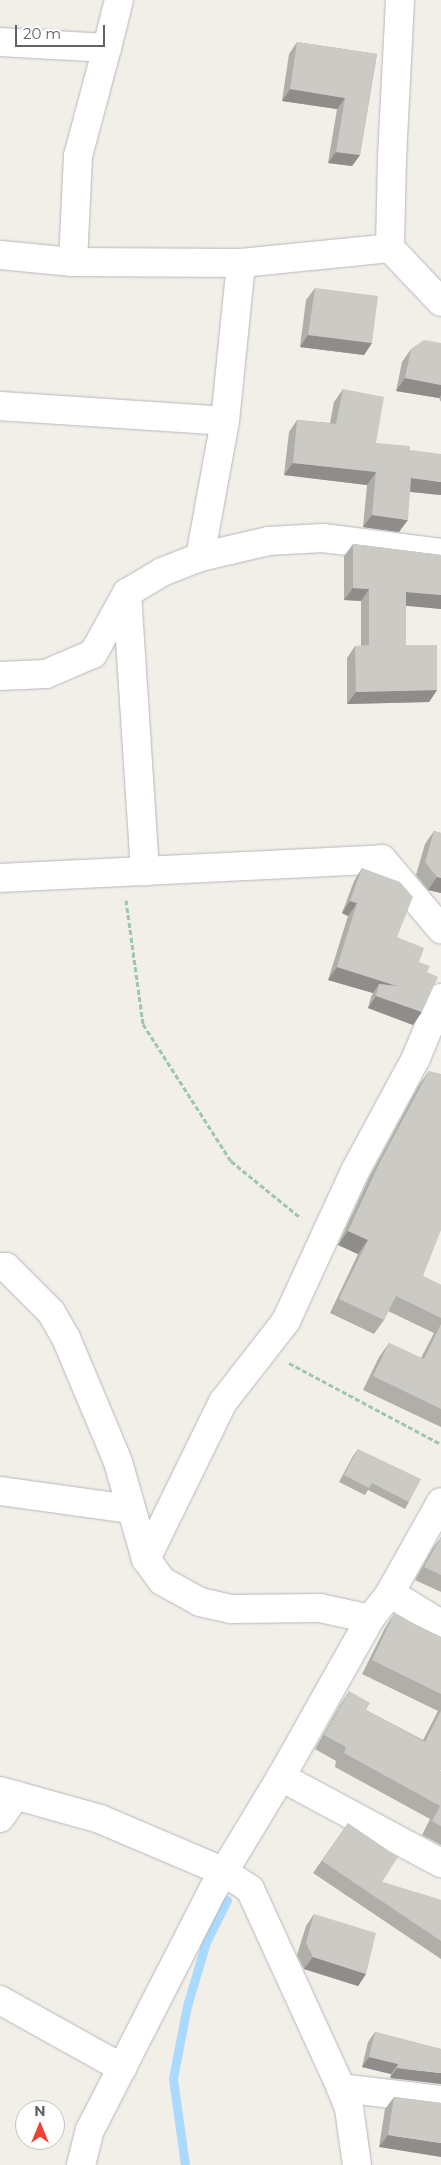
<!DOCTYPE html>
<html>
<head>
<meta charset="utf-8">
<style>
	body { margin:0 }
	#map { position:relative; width:441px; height:2165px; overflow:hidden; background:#f1efe8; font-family:Montserrat,sans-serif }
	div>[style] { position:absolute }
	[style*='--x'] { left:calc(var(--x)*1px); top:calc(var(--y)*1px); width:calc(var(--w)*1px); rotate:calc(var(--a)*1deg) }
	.stream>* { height:9px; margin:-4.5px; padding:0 4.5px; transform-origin:4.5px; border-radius:4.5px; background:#aadaff }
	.path>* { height:3px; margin-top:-1.5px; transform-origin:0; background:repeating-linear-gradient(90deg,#9cc7a9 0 5px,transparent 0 7.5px) }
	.roads { filter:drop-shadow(0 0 1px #b5b8bc) drop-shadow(0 0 1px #b5b8bc) }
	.minor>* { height:28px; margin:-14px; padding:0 14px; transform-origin:14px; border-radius:14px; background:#fff }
	.wall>* { inset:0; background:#afaea9 }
	.shaded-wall>* { inset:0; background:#8f8d8a }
	.building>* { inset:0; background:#cccac5 }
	span { translate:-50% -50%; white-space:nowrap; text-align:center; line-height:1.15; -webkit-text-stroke:4px #fff; paint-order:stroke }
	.north { position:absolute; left:15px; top:2100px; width:50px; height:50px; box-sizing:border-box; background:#fff; border:1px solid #bfc1c3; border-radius:50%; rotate:0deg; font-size:14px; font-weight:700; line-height:20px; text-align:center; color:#5f6368 }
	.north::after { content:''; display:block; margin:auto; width:18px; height:22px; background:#ea4335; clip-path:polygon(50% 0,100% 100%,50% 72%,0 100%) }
	.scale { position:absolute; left:15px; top:25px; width:90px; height:22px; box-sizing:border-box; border:2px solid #5f6368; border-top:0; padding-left:6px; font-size:15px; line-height:18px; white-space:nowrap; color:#5f6368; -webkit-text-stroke:4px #fff; paint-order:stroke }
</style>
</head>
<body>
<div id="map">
	<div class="stream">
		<i style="--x:185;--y:2165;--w:88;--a:-97.9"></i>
		<i style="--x:173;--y:2078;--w:73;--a:-79"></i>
		<i style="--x:187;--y:2006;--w:67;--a:-73.5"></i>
		<i style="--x:206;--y:1942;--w:47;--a:-63.4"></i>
	</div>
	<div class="path">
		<i style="--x:126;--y:900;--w:125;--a:82.2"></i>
		<i style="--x:143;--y:1024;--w:163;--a:57.3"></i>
		<i style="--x:231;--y:1161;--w:90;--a:39.2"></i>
		<i style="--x:289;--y:1363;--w:172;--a:28.1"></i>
	</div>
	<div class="roads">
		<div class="minor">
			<i style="--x:400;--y:0;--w:157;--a:92.9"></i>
			<i style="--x:392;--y:157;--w:91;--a:91.3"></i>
			<i style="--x:390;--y:248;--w:74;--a:46.6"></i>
			<i style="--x:0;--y:42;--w:107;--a:3.2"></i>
			<i style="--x:107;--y:48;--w:49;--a:-76"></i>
			<i style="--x:0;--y:255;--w:73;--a:5.5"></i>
			<i style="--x:73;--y:262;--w:168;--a:0.3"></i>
			<i style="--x:241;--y:263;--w:150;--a:-5.7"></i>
			<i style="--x:73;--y:262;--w:106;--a:-87.3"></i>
			<i style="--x:78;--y:156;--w:112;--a:-75"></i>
			<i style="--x:0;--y:406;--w:225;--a:3.8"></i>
			<i style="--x:225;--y:421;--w:159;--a:-84.2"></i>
			<i style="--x:225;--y:421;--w:138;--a:100.4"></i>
			<i style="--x:200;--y:557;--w:70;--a:-13.2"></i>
			<i style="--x:268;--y:541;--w:55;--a:-3.1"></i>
			<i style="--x:323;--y:538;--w:119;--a:7.2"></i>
			<i style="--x:127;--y:593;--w:279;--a:86.3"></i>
			<i style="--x:0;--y:676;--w:46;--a:-2.5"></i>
			<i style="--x:46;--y:674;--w:51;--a:-23.1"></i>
			<i style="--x:93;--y:654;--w:70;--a:-60.9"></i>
			<i style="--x:127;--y:593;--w:41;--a:-31"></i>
			<i style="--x:162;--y:572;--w:41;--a:-21.5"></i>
			<i style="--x:0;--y:878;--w:382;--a:-2.8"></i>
			<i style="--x:382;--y:859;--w:92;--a:49.9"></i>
			<i style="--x:0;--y:1267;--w:6;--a:0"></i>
			<i style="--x:6;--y:1267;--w:64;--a:45"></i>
			<i style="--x:51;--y:1312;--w:30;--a:60"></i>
			<i style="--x:66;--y:1338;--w:134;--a:67.2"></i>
			<i style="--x:118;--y:1462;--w:101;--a:73.9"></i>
			<i style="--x:146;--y:1559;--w:27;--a:54"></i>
			<i style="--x:162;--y:1581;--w:43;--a:28.9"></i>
			<i style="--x:200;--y:1602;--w:32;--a:13"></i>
			<i style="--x:231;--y:1609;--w:89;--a:-0.6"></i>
			<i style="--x:320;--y:1608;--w:51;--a:12.4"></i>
			<i style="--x:0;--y:1491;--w:131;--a:7.9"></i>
			<i style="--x:146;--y:1559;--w:175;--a:-63.9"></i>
			<i style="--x:223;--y:1402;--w:103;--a:-52.1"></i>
			<i style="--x:286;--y:1321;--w:165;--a:-65.3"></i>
			<i style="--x:355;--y:1171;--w:128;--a:-61.6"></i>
			<i style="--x:416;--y:1058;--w:65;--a:-67.4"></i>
			<i style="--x:390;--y:1593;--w:60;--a:31.3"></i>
			<i style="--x:281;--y:1777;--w:182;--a:28.3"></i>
			<i style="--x:0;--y:1791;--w:104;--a:15.6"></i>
			<i style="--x:100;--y:1819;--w:135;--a:23.1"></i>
			<i style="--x:224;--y:1872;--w:31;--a:33"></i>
			<i style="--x:250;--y:1889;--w:219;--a:65.4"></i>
			<i style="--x:341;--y:2088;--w:22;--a:68"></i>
			<i style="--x:349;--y:2108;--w:58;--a:82"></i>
			<i style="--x:0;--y:1818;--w:28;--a:-55"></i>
			<i style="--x:0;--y:2000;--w:140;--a:29.1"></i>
			<i style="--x:341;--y:2088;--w:101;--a:6.8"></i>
			<i style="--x:81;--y:2165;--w:36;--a:-76"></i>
			<i style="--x:90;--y:2130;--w:272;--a:-62.9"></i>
			<i style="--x:214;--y:1888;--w:130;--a:-58.9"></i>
			<i style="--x:281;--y:1777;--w:181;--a:-60.6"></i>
			<i style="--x:370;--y:1619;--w:33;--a:-52"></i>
			<i style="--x:390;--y:1593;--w:104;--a:-60.7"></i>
		</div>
	</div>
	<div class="wall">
		<i style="clip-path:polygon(297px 42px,377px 54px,360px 155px,352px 166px,328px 163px,337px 109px,282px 101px,289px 54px)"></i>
		<i style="clip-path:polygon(315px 288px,372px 343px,364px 355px,300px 347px,306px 300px)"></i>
		<i style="clip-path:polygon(441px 343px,441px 402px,439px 398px,396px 391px,402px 362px,411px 349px)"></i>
		<i style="clip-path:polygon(343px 389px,376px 443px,410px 450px,441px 495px,410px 492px,399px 532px,363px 527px,367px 485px,284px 475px,289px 432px,297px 420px,330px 423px,334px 402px)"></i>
		<i style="clip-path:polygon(353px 544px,441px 555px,441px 609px,406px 605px,406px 645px,437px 690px,429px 702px,347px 704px,347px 658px,355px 646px,361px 646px,361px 601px,344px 600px,344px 556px)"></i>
		<i style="clip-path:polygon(434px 831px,441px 833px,441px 893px,428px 890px,416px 875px,425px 844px)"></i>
		<i style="clip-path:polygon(362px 868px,397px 937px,419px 962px,427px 972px,413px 1025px,368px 1008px,371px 997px,373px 993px,328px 980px,348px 916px,342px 913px,354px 881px)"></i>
		<i style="clip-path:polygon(429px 1071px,423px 1276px,441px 1285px,441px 1427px,363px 1390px,379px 1357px,389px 1343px,421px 1358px,434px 1333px,388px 1311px,384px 1320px,374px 1334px,330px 1313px,358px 1254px,338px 1245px,369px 1178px,419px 1085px)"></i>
		<i style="clip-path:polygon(358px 1449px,409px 1502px,405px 1509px,368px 1490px,365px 1495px,339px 1482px,353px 1456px)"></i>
		<i style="clip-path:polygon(441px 1537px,441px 1592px,415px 1580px,433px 1548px)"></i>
		<i style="clip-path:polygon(394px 1614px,441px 1637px,441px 1769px,440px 1771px,441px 1771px,441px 1845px,422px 1835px,430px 1819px,335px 1767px,336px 1761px,315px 1749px,340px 1705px,349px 1691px,366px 1710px,423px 1740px,438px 1711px,362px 1674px,385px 1628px)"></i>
		<i style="clip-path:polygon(348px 1823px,382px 1882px,441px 1900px,441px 1959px,313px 1873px)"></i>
		<i style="clip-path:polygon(314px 1914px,366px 1974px,358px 1986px,304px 1969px,297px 1955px,306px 1926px)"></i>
		<i style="clip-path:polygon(375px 2032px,441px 2049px,390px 2078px,391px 2074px,362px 2067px,368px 2042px)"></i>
		<i style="clip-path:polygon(394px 2097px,441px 2103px,379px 2147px,385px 2109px)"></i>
	</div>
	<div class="shaded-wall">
		<i style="clip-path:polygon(290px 89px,345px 98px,337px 109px,282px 101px)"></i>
		<i style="clip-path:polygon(336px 152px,360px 155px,352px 166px,328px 163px)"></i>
		<i style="clip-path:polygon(308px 335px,372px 343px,364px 355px,300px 347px)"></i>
		<i style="clip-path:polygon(405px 378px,441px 385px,441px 395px,439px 398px,396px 391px)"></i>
		<i style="clip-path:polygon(293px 463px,376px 472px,367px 485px,284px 475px)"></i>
		<i style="clip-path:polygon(411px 478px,441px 482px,441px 495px,403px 491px)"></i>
		<i style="clip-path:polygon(372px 515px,408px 520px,399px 532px,363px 527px)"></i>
		<i style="clip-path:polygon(353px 588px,369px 589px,361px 601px,344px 600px)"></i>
		<i style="clip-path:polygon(406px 592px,441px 595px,441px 609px,397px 605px)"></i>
		<i style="clip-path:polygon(437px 690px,429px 702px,347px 704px,356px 692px)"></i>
		<i style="clip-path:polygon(437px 877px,441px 878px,441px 893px,428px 890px)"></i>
		<i style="clip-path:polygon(350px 901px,357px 903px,348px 916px,342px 913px)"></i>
		<i style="clip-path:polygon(337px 967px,397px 986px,379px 984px,373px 993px,328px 980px)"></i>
		<i style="clip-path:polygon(376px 996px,422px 1012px,413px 1025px,368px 1008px)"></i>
		<i style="clip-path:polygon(348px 1231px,368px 1240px,358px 1254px,338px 1245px)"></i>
		<i style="clip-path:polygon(313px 1957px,366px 1974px,358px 1986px,304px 1969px)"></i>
		<i style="clip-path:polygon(369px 2057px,398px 2064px,391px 2074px,362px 2067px)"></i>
		<i style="clip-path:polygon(397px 2068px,441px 2073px,441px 2084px,390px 2078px)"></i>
		<i style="clip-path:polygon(388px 2135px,441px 2143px,441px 2157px,379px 2147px)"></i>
	</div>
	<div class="building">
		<i style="clip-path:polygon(297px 42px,377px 54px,360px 155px,336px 152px,345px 98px,290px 89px)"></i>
		<i style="clip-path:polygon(315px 288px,378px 296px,372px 343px,308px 335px)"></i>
		<i style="clip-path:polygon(424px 340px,441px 343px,441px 385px,405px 378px,411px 349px)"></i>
		<i style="clip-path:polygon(343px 389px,384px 397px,376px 443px,410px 446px,410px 450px,441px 454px,441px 482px,411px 478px,408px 520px,372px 515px,376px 472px,293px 463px,297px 420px,336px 424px)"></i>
		<i style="clip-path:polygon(353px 544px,441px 555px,441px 595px,406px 592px,406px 645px,437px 645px,437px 690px,356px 692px,355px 646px,369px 645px,369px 589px,353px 588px)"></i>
		<i style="clip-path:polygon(434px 831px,441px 833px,441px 878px,437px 877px,425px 862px)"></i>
		<i style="clip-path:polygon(362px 868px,400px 882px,413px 897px,397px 937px,424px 948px,419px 962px,430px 966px,427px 972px,438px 977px,422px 1012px,376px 996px,379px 984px,397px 986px,337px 967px,357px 903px,350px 901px)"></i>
		<i style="clip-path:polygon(429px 1071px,441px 1074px,441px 1230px,423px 1276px,441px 1285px,441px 1318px,396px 1296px,384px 1320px,339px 1299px,368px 1240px,348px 1231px,379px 1164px)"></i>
		<i style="clip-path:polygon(441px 1324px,441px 1409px,373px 1376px,389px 1343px,424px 1359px)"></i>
		<i style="clip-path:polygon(358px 1449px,421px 1479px,409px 1502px,372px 1483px,369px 1488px,344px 1475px)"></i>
		<i style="clip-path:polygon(441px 1537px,441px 1575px,424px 1567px)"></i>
		<i style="clip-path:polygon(394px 1614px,441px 1637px,441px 1694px,372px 1660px)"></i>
		<i style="clip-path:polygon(349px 1691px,370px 1703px,366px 1710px,425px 1742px,441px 1711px,441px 1769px,440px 1771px,441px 1771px,441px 1826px,432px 1821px,440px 1806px,344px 1753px,346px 1747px,324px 1735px)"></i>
		<i style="clip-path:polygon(348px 1823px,398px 1857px,382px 1882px,441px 1900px,441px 1941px,322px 1861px)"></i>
		<i style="clip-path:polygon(314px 1914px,376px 1933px,366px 1974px,313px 1957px,306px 1943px)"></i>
		<i style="clip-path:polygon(375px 2032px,441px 2049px,441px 2073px,397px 2068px,398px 2064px,369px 2057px)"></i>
		<i style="clip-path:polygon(394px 2097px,441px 2103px,441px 2143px,388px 2135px)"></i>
	</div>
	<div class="north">N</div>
	<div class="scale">20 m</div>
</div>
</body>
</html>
